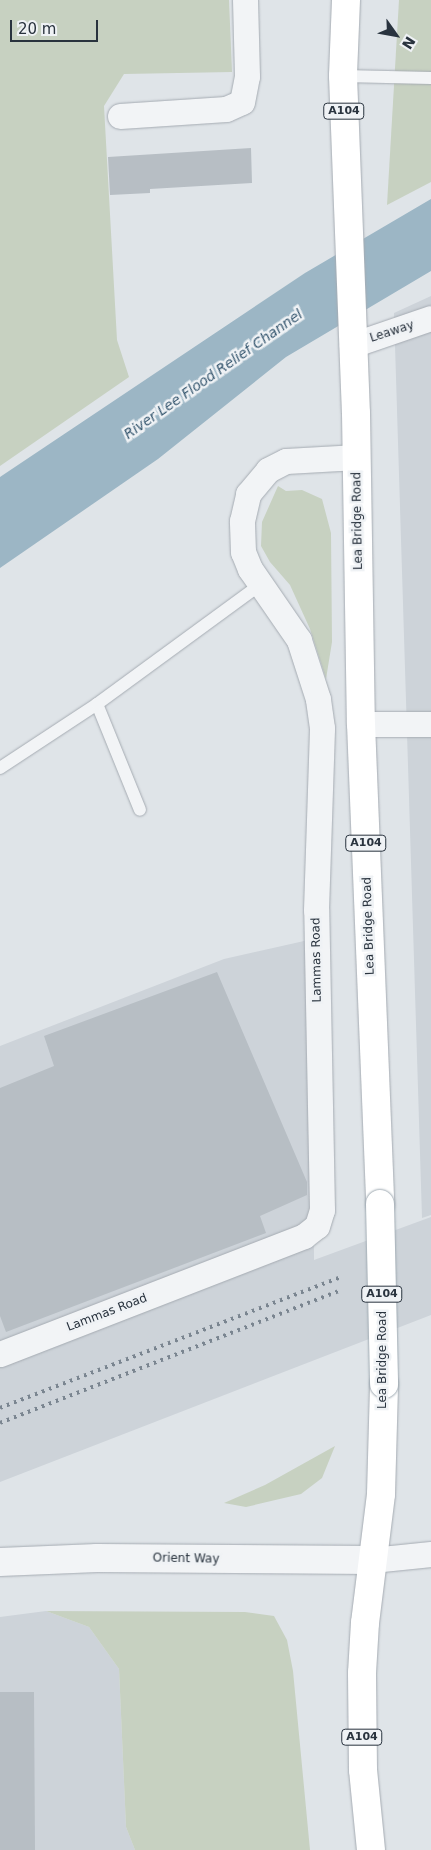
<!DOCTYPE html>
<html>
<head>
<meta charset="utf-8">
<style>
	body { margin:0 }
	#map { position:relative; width:431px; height:1850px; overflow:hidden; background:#dfe4e8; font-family:"DejaVu Sans",sans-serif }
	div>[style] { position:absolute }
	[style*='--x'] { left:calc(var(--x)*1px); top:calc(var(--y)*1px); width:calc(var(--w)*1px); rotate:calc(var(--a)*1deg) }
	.built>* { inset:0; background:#cdd3d9 }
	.green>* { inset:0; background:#c7d1c1 }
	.water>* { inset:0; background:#9cb6c5 }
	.building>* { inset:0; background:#b7bec4 }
	.roads { filter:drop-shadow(0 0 1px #a5abb2) drop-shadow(0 0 1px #a5abb2) }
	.service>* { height:12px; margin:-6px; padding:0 6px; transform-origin:6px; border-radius:6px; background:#f2f4f6 }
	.minor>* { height:25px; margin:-12.5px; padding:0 12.5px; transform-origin:12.5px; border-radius:12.5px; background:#f2f4f6 }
	.tertiary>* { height:28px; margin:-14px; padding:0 14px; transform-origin:14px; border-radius:14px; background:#f2f4f6 }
	.primary>* { height:28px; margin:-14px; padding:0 14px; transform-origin:14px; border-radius:14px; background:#fff }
	.rail>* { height:4px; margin-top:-2px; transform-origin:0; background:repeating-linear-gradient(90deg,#7a8590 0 2.5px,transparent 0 7.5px) }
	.bridges { filter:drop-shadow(0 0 1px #9faab2) drop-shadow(0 0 1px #9faab2) }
	.primary-bridge>* { height:28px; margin:-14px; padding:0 14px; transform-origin:14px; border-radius:14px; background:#fff }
	span { translate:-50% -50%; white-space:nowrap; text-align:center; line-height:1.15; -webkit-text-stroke:5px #eff2f5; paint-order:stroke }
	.shield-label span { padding:1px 4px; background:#eff2f5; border:1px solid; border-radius:4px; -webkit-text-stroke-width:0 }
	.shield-label { font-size:11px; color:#29333e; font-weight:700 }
	.street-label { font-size:12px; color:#29333e }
	.water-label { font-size:14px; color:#36576f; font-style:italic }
	.north { position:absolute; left:371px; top:10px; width:50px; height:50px; -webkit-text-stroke:4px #eff2f5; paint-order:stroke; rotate:122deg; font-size:14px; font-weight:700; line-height:20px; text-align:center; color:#29333e }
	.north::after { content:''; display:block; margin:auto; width:18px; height:22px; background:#29333e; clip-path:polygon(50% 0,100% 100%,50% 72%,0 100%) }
	.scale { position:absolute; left:10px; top:20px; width:88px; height:22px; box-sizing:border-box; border:2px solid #29333e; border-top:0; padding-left:6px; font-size:15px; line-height:18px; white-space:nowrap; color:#29333e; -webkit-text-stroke:4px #eff2f5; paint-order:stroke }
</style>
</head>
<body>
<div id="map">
	<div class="built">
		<i style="clip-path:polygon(431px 296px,431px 1215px,422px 1218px,394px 313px)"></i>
		<i style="clip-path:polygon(313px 939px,314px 1260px,431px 1217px,431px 1315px,0 1482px,0 1046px,224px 959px)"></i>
		<i style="clip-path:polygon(46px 1611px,89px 1627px,119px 1669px,126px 1827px,135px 1850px,0 1850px,0 1617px)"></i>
	</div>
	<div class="green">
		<i style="clip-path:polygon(0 0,229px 0,232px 72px,124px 74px,104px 106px,117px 340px,129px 377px,0 466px)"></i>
		<i style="clip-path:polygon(399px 0,431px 0,431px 182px,387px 205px)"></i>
		<i style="clip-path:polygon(278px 486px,286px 491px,302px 490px,322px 499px,331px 533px,332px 642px,326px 679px,310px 629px,290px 585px,270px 562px,261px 546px,262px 522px)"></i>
		<i style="clip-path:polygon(335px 1446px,322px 1478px,301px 1494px,246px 1507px,224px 1503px,265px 1485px)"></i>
		<i style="clip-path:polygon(46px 1611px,245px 1612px,274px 1616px,287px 1640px,293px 1671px,310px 1850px,135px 1850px,126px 1827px,119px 1669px,89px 1627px)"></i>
	</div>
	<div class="water">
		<i style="clip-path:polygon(431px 199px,431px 271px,286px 357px,158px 459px,0 568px,0 477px,305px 273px)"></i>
	</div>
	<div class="building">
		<i style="clip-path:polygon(251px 148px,252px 183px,150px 189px,150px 193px,110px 195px,108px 157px)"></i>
		<i style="clip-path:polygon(217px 972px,307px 1182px,307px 1195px,260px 1216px,266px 1233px,6px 1332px,0 1316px,0 1088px,54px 1066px,44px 1036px)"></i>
		<i style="clip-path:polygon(0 1692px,34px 1692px,35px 1850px,0 1850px)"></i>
	</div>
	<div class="roads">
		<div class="service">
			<i style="--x:343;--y:76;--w:88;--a:1.3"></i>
			<i style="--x:97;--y:704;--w:114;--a:67.9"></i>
			<i style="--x:0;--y:768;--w:116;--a:-33.4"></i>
			<i style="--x:97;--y:704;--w:203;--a:-36.2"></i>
		</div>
		<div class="minor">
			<i style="--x:120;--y:116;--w:106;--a:-3.8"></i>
			<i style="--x:226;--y:109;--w:17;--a:-24"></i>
			<i style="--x:242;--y:102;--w:26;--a:-79"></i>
			<i style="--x:247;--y:76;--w:76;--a:-91.5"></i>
			<i style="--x:352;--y:345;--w:83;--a:-18.9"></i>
			<i style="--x:361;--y:724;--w:70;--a:0"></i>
			<i style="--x:0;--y:1354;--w:326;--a:-21.2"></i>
			<i style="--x:304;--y:1236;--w:16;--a:-38"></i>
			<i style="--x:317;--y:1226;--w:17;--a:-73"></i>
			<i style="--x:322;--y:1210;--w:300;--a:-91.1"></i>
			<i style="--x:316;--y:910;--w:182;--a:-88.1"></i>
			<i style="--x:322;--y:728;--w:29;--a:-98"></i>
			<i style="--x:318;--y:699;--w:62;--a:-107.9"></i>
			<i style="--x:299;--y:640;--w:86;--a:-124.6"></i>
			<i style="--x:250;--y:569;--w:18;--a:-112"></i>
			<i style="--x:243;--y:552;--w:31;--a:-92"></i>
			<i style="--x:242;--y:521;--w:28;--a:-77"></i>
			<i style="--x:248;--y:494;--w:31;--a:-50"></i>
			<i style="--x:268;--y:470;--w:20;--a:-27"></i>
			<i style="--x:286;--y:461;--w:71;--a:-3.2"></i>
			<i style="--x:372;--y:1560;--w:59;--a:-5.8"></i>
		</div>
		<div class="tertiary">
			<i style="--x:0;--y:1562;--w:97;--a:-2.4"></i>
			<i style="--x:97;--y:1558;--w:275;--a:0.4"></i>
		</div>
		<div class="primary">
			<i style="--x:346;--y:0;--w:76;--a:92.3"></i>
			<i style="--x:343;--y:76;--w:337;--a:87.8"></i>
			<i style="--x:356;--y:413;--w:311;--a:89.1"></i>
			<i style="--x:361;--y:724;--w:480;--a:87.7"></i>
			<i style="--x:371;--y:1850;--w:80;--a:-95.7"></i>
			<i style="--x:363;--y:1770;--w:97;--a:-90.6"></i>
			<i style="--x:362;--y:1673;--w:50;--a:-86.6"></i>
			<i style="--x:365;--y:1623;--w:130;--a:-82.9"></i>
			<i style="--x:381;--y:1494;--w:110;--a:-88.4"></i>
		</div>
	</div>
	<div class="rail">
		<i style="--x:0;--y:1408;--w:363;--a:-21"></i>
		<i style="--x:0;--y:1423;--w:364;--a:-21.3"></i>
	</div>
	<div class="bridges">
		<div class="primary-bridge">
			<i style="--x:380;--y:1204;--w:180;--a:88.7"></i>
		</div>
	</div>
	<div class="shield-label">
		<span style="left:344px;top:111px">A104</span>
		<span style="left:366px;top:843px">A104</span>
		<span style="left:382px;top:1294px">A104</span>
		<span style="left:362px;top:1737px">A104</span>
	</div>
	<div class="street-label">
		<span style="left:392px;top:332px;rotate:-18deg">Leaway</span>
		<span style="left:358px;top:521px;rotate:-91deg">Lea Bridge Road</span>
		<span style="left:369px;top:926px;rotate:-92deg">Lea Bridge Road</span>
		<span style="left:317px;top:960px;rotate:-91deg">Lammas Road</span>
		<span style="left:107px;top:1313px;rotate:-21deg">Lammas Road</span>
		<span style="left:383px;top:1360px;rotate:-90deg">Lea Bridge Road</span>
		<span style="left:186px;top:1559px;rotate:1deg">Orient Way</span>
	</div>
	<div class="water-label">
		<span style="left:213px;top:374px;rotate:-35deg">River Lee Flood Relief Channel</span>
	</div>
	<div class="north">N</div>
	<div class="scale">20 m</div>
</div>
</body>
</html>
